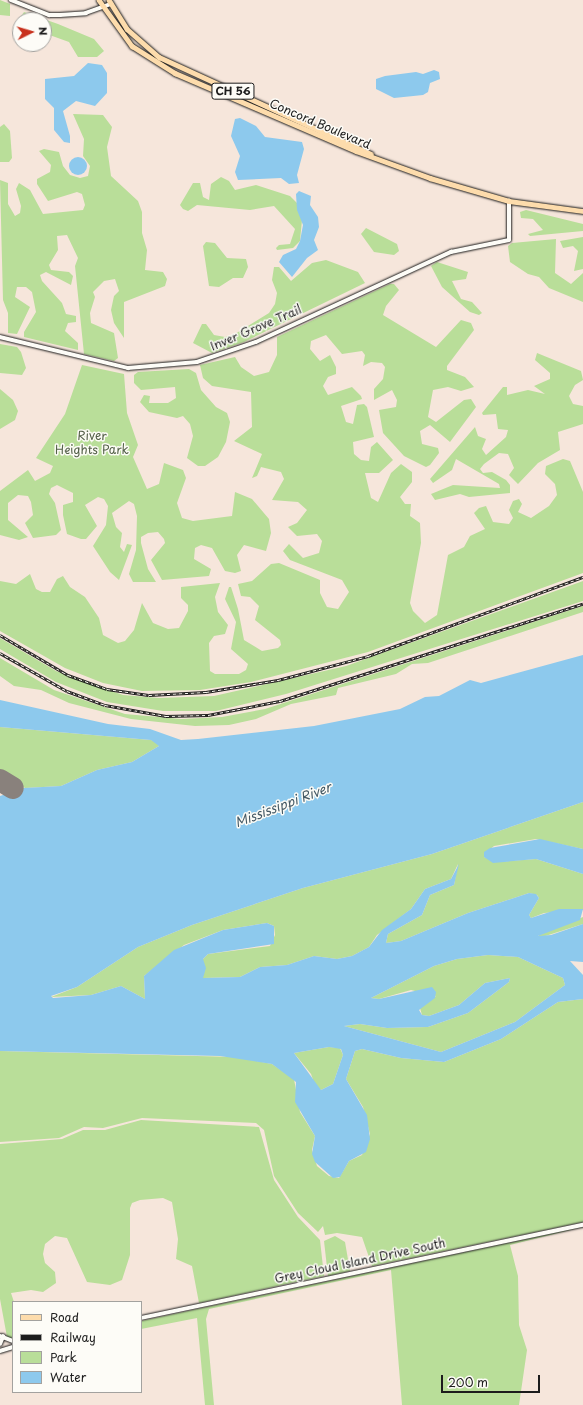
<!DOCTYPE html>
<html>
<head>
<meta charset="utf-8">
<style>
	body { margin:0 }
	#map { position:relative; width:583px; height:1405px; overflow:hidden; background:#f6e6db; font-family:"Playpen Sans",sans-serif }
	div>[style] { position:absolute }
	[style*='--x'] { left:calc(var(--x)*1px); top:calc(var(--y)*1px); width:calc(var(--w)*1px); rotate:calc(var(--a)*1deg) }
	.green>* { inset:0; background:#b9de99 }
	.water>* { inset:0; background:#8dc9ed }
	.round { border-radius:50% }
	.runway>* { height:22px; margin:-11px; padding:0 11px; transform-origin:11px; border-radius:11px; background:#89817c }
	.roads { filter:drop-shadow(0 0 1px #1c1c1c) drop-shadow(0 0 1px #1c1c1c) }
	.tertiary>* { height:3.5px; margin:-1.75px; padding:0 1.75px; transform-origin:1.75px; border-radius:1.75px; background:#fdfcf7 }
	.primary>* { height:4.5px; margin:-2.25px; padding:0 2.25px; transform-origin:2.25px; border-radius:2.25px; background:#fddcac }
	.rail>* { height:2.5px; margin-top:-1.25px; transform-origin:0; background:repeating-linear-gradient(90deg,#fdfcf7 0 3px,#1c1c1c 0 6px); box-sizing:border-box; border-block:1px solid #1c1c1c }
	span { translate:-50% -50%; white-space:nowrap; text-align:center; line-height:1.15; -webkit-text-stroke:3px #fdfcf7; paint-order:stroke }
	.shield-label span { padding:1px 3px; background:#fdfcf7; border:1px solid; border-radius:3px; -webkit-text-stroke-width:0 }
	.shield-label { font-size:11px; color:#1c1c1c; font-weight:700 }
	.street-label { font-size:12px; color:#1c1c1c }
	.park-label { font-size:12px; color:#536048 }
	.water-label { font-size:13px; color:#445965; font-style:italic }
	.legend { position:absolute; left:12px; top:1301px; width:130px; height:92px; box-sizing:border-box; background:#fdfcf7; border:1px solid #a3a29f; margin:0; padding:5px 7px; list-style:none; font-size:12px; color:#1c1c1c }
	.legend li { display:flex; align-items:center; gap:8px; height:20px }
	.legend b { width:20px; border:1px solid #a3a29f }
	.north { position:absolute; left:12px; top:12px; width:40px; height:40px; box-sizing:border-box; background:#fdfcf7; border:1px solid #a3a29f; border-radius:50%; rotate:85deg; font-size:11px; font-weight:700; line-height:16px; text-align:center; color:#1c1c1c }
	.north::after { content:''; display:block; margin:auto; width:14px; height:18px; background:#c8321e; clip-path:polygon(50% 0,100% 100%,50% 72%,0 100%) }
	.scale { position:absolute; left:441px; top:1375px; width:99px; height:18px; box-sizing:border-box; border:2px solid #1c1c1c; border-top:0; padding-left:5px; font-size:12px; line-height:14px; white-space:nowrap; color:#1c1c1c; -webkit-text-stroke:3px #fdfcf7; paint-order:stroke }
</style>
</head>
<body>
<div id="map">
	<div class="green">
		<i style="clip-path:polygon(0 0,10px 4px,10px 16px,0 15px)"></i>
		<i style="clip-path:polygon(24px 12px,58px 24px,94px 39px,104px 51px,97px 57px,78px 57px,69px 42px,44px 33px,44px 20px,20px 20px,20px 24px,19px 23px,20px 18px)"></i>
		<i style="clip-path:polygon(73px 114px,103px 115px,112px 127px,107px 147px,111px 176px,138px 201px,142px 212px,142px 233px,147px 250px,145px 270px,163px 272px,167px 279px,165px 286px,124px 302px,124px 338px,114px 323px,111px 310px,114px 296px,119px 291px,115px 279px,104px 281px,93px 292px,95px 297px,90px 313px,91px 323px,114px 333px,118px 358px,114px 361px,84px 354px,75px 266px,78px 258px,67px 235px,57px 236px,58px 250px,49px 265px,51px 270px,69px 272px,73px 276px,71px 285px,46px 272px,40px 275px,42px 281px,62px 303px,66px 314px,76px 316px,76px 322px,68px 323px,65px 331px,78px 343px,78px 350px,24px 337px,24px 332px,36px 312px,32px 292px,26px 287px,17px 287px,15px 297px,30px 307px,17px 334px,8px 333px,8px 313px,3px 300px,0 180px,8px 183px,8px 204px,15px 216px,20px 213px,21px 206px,16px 189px,19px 183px,30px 190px,43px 214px,83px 210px,85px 205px,82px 194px,77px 192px,48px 201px,37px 184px,37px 179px,50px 172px,51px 165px,39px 151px,44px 149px,59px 152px,63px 166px,70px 175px,80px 178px,88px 176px,90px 166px,83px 156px,84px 139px)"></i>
		<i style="clip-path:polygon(4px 124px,10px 131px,12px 158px,9px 162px,0 162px,0 127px)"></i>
		<i style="clip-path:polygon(221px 177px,229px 181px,235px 190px,256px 185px,290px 196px,297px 203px,302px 220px,300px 241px,293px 248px,277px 250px,276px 248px,279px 245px,290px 244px,295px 229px,274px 206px,250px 210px,197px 205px,188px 211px,183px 209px,180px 205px,193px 183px,200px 183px,203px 197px,209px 200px,211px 184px)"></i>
		<i style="clip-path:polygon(526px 210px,583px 224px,583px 231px,530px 236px,528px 234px,543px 230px,533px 219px,521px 218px,520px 212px)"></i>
		<i style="clip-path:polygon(366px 228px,397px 244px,399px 251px,394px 255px,374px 252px,361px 234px)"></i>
		<i style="clip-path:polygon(583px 237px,583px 269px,574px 271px,578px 251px,573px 246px,563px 248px,560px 241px)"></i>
		<i style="clip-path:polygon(556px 239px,555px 273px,571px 284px,583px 273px,583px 302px,549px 288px,539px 277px,528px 274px,510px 262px,508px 246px,512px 243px)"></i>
		<i style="clip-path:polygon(206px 242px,215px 243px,227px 258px,246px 259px,248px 267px,243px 278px,233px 278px,219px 287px,209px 286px,203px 246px)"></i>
		<i style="clip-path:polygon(326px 260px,358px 272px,365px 283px,244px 342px,212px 353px,193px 343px,202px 324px,206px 324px,214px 335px,225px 337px,235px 334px,269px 313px,275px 304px,277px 293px,272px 280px,274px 267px,279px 267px,291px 281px,312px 263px)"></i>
		<i style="clip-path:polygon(437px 262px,468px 272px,466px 279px,452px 281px,461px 299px,472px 302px,482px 313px,479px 315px,470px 312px,442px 287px,431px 266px)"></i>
		<i style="clip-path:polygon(390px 284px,394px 284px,399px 290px,386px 306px,383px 315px,436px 347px,461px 320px,471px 323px,474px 330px,447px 366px,447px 370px,465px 377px,474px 387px,461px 391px,448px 387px,433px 390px,428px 417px,436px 422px,464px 400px,471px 399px,476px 407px,450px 442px,430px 425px,420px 431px,422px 444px,438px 448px,439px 453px,430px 465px,426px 467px,404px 456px,383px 433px,379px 410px,396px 407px,397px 400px,392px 390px,374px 400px,374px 389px,383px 379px,385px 367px,382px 363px,371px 362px,363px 366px,365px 355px,362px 351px,342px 354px,326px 335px,311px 341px,310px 349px,320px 361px,330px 355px,336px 367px,336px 374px,328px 377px,323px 386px,328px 395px,352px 387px,361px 396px,362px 399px,341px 406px,346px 422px,353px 424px,357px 405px,364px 404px,367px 407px,374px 437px,353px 442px,354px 454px,361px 460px,369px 461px,371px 447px,377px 442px,393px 460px,379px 473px,365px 473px,371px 498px,378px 502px,391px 473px,401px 464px,412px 472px,412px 482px,400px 497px,405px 504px,411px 504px,410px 516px,420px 523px,421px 543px,410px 603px,413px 611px,425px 623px,437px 615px,448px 555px,464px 547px,470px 536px,485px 529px,474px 513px,479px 508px,486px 506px,493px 522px,509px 524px,513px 518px,509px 510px,513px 501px,519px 499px,522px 504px,518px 512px,531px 518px,549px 506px,557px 495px,555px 484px,545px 474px,546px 466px,563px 459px,570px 461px,583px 492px,583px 573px,368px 652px,251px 682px,200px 690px,142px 691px,103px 683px,65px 668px,0 631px,0 581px,16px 584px,30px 574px,36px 589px,42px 592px,50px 592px,57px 579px,63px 576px,70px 587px,85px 597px,99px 618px,103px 635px,118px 643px,125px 641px,134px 630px,142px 603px,153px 623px,168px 629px,179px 628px,188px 611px,188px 605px,181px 598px,181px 587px,220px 583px,215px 597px,218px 612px,228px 625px,225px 634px,214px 636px,209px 643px,210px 671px,215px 674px,239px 674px,246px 670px,248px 664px,231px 649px,236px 622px,225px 599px,229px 587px,231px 587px,238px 609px,244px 640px,262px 651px,278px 648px,281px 645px,280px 640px,255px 620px,259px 606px,250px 597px,241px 596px,238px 584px,252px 581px,271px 564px,279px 563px,320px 580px,320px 593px,327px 607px,338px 609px,349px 592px,342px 580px,290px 560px,283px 551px,289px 544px,303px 558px,319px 553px,322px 541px,317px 534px,297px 536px,288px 527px,297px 523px,307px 510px,298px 502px,272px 500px,284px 479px,281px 472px,261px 467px,257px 476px,252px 478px,262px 454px,234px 441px,252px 427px,251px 392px,212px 386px,203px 378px,200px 365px,235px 357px,241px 367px,254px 376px,269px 372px,277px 355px,277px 337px)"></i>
		<i style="clip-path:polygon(0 344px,17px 347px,21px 352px,26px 368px,22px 375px,0 373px)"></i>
		<i style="clip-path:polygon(537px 353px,581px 371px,583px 380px,575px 385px,569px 396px,573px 404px,583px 406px,583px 424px,558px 432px,560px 450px,538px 463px,518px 484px,509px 475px,514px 468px,508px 454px,499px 453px,484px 464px,480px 469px,483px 473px,492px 472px,506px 480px,510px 485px,510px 493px,469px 497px,460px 494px,435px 500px,431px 494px,453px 485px,500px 488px,499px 484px,456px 459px,452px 470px,433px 483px,430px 479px,475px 427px,478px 436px,486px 439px,482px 449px,486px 455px,506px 437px,508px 430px,498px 429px,496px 414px,483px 415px,482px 413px,503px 387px,507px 387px,507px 395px,528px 390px,545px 394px,534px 386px,550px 379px,550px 373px,535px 360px)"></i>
		<i style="clip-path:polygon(82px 365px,124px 374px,127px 413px,138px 445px,133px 457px,147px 489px,159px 484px,164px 463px,183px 470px,186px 478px,177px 503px,182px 518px,193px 521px,232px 516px,235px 492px,252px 499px,269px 519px,271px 533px,266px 551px,244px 545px,237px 555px,241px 571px,235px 573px,225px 571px,212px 548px,201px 545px,195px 548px,194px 559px,211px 569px,209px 576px,162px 580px,151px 560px,165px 543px,164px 539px,158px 532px,148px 533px,141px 537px,141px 543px,148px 569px,156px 582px,133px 582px,129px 574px,136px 550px,137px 516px,134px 504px,129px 501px,112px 513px,116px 527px,122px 533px,120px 547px,124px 552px,127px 544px,132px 545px,119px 580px,110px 572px,93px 546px,106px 525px,108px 506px,104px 499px,98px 497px,85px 505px,97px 526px,86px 539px,81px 539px,67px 534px,63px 515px,63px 505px,73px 502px,73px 493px,57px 485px,51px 488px,49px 494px,55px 503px,61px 530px,56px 535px,33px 538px,25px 523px,33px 515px,31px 502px,28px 496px,18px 495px,8px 503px,8px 520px,28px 537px,19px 540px,0 535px,0 491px,28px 470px,35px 481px,50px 473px,53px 466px,36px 458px,65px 414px)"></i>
		<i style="clip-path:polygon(189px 369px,196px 373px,201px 390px,216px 407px,227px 413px,230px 422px,226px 442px,218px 457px,205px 466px,198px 466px,187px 458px,193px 436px,190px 424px,183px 416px,177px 418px,149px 412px,140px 402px,144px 395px,150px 396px,149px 403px,168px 403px,176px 398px,175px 387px,141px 390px,134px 383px,134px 375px,138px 372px)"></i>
		<i style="clip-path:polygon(0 389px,13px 400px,18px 411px,15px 420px,0 429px)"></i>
		<i style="clip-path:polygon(583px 581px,583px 601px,286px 694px,216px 711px,163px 711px,107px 702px,56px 682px,0 649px,0 638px,56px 671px,123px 695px,159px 698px,214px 696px,346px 666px)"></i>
		<i style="clip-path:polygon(583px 606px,583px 612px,428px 663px,412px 664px,396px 674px,338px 688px,336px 695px,291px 704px,256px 719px,229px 725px,195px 726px,131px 719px,69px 703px,41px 690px,14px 686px,0 676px,0 658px,54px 690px,125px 714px,181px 719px,222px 717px,265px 709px)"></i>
		<i style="clip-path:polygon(0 727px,151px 740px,158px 742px,159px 746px,132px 762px,97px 770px,61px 786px,25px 788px,0 769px)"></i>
		<i style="clip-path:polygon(583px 802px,583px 849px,536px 839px,494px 846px,484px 854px,484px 857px,496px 862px,536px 859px,583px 874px,583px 910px,544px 913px,531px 918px,529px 915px,539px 898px,537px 895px,529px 893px,468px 913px,401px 941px,386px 943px,388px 934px,422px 915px,430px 895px,454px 885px,458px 864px,451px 879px,425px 889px,411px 909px,377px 935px,369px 947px,352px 956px,337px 959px,314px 956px,287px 965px,260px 967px,240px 977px,203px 978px,203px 959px,208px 954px,270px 946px,275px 935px,274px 926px,267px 923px,223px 930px,184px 945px,144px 976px,145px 999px,121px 986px,91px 995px,51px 997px,77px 987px,138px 947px,192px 925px,303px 888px,432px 854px)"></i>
		<i style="clip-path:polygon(583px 917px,583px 924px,539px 938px,539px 935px)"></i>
		<i style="clip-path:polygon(488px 955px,518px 957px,563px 978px,565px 985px,515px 1022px,441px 1052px,344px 1026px,360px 1024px,387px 1028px,428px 1027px,468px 1013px,509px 982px,510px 978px,485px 983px,459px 1005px,429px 1016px,422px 1015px,420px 1008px,436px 996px,411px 990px,379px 999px,371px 998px,434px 966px,457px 959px)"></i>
		<i style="clip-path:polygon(583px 999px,583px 1222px,372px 1266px,362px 1237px,337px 1233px,325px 1235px,323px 1226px,318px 1232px,298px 1213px,274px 1176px,264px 1130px,256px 1123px,142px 1118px,103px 1128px,84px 1127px,59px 1138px,0 1142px,0 1051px,236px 1057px,272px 1064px,294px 1079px,300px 1112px,315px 1136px,312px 1150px,317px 1166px,329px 1176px,339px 1178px,349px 1161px,362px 1155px,370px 1134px,363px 1107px,346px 1079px,355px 1051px,362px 1049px,401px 1058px,444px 1062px,501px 1039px,558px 1002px)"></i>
		<i style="clip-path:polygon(329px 1047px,340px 1048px,343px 1055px,333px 1084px,321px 1090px,316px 1088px,311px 1074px,294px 1053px)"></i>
		<i style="clip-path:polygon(141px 1120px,259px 1127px,274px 1180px,298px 1217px,320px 1240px,324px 1276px,199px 1303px,192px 1266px,176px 1259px,178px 1239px,172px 1202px,163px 1198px,140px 1200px,132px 1203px,130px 1208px,130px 1255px,122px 1280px,110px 1285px,87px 1282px,67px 1238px,55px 1236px,45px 1244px,43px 1254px,45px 1263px,55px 1272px,56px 1283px,43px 1292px,31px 1290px,11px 1293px,14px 1302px,13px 1339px,7px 1337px,0 1299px,0 1144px,62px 1139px,83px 1130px,105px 1130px)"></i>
		<i style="clip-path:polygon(583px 1227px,510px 1245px,518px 1276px,519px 1325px,527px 1350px,519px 1405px,402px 1405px,391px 1270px,209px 1309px,206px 1319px,214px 1405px,205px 1405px,197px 1318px,141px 1329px,141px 1321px)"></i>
		<i style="clip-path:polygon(335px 1236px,345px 1242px,350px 1271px,328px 1276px,324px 1241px)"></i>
	</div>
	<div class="water">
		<i style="clip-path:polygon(88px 63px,102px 65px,107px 73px,107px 93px,95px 106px,76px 101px,63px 111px,70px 136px,70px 143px,64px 142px,54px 130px,54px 108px,45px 99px,45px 79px,74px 76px)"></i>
		<i style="clip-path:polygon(434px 70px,439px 72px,440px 79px,430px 83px,428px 92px,423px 95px,394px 98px,376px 89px,376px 79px,385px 76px,416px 72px,423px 74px)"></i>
		<i style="clip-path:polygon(240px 118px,256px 126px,265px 137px,302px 142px,304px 149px,297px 175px,299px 183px,289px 184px,281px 178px,238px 180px,235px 172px,240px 156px,231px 136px,235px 119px)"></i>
		<i class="round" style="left:69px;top:157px;width:18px;height:18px"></i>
		<i style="clip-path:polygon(299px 191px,311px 196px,310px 205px,318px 217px,319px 227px,314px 240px,318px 250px,307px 258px,292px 277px,279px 262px,283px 255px,296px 249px,300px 241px,303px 225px,297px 210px,296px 194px)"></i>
		<i style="clip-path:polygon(evenodd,583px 655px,583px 802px,432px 854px,303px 888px,192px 925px,138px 947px,77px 987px,51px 996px,53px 998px,91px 995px,121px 986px,145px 999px,144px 976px,174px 950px,223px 930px,267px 923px,274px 926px,274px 944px,208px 954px,203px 959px,206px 968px,203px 978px,240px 977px,260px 967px,287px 965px,314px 956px,337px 959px,352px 956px,369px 947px,382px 930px,411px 909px,425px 889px,451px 879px,459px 864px,454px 885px,430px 895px,422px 915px,388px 934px,386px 943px,401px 941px,468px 913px,529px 893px,536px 894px,539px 898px,529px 915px,531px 918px,559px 909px,583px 909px,580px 920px,538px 936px,551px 935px,583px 924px,583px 962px,570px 961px,583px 975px,583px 999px,558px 1002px,501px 1039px,444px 1062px,401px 1058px,362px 1049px,355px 1051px,346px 1079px,367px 1115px,370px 1139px,366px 1152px,349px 1161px,340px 1177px,333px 1178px,315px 1162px,312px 1154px,315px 1136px,295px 1102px,296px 1082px,272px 1064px,220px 1056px,0 1051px,0 796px,24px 788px,61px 786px,97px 770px,132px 762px,159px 746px,151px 740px,0 727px,0 700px,108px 724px,150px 729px,181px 740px,198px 739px,314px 726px,400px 709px,425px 697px,439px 696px,470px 680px,481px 683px,583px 655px,488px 955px,518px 957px,563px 978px,565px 985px,515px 1022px,441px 1052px,344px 1026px,360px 1024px,387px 1028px,428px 1027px,468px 1013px,509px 982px,510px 978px,485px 983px,459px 1005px,429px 1016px,422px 1015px,419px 1010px,435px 998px,436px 992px,432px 987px,379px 999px,371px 998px,434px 966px,457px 959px,488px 955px,583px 655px,329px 1047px,341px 1049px,343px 1055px,333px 1084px,321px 1090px,294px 1053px,329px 1047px)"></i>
		<i style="clip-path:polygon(540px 839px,583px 849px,583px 874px,536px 859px,493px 863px,484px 857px,484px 852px,490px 848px)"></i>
	</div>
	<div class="runway">
		<i style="--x:0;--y:780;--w:15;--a:32"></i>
	</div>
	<div class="roads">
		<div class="tertiary">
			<i style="--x:11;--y:0;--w:41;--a:21.5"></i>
			<i style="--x:49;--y:15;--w:11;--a:0"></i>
			<i style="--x:60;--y:15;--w:26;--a:-4"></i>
			<i style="--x:86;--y:13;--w:27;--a:-20"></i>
			<i style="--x:0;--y:337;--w:132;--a:13.6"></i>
			<i style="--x:128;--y:368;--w:69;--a:-5"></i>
			<i style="--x:197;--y:362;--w:62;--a:-18.7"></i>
			<i style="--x:256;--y:342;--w:215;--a:-24.8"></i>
			<i style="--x:451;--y:252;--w:59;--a:-11.7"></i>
			<i style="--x:509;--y:240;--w:39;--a:-90"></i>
			<i style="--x:141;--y:1318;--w:452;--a:-11.9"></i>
			<i style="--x:0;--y:1336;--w:14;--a:21"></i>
			<i style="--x:0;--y:1344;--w:8;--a:-67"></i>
			<i style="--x:0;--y:1351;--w:14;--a:-17"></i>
		</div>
		<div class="primary">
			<i style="--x:99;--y:0;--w:57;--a:54.3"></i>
			<i style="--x:132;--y:46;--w:51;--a:32.1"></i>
			<i style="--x:175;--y:73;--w:197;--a:23.3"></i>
			<i style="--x:356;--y:151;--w:79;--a:20"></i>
			<i style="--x:430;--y:178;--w:82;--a:16.2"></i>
			<i style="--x:509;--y:201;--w:75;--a:7.7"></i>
			<i style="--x:109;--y:0;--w:34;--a:58"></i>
			<i style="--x:127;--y:29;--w:43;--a:41.2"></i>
			<i style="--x:159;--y:57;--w:233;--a:24.6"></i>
		</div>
	</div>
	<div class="rail">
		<i style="--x:0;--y:635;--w:79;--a:30.5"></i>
		<i style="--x:68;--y:675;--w:41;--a:19.7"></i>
		<i style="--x:107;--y:689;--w:42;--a:8.1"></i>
		<i style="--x:149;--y:695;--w:57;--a:-3"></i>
		<i style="--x:206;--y:692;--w:73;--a:-9.5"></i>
		<i style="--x:278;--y:680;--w:93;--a:-14.9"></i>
		<i style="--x:368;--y:656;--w:229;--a:-20.2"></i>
		<i style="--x:0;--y:653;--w:77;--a:29.6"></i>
		<i style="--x:67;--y:691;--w:40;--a:20.2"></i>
		<i style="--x:105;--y:705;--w:62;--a:10.2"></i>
		<i style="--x:166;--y:716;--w:42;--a:-1.4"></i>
		<i style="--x:208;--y:715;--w:73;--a:-11"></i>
		<i style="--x:280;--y:701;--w:318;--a:-17.8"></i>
	</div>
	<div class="shield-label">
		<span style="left:233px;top:91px">CH 56</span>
	</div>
	<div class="street-label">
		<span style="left:320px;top:124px;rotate:23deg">Concord Boulevard</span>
		<span style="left:256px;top:328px;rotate:-23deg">Inver Grove Trail</span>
		<span style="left:360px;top:1261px;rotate:-12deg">Grey Cloud Island Drive South</span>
	</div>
	<div class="park-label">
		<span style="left:92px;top:443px">River<br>Heights Park</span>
	</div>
	<div class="water-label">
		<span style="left:283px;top:805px;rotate:-21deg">Mississippi River</span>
	</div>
	<ul class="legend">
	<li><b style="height:5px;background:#fddcac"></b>Road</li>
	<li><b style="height:5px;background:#1c1c1c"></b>Railway</li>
	<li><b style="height:11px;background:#b9de99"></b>Park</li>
	<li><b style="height:11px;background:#8dc9ed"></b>Water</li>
	</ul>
	<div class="north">N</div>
	<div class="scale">200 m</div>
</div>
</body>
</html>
